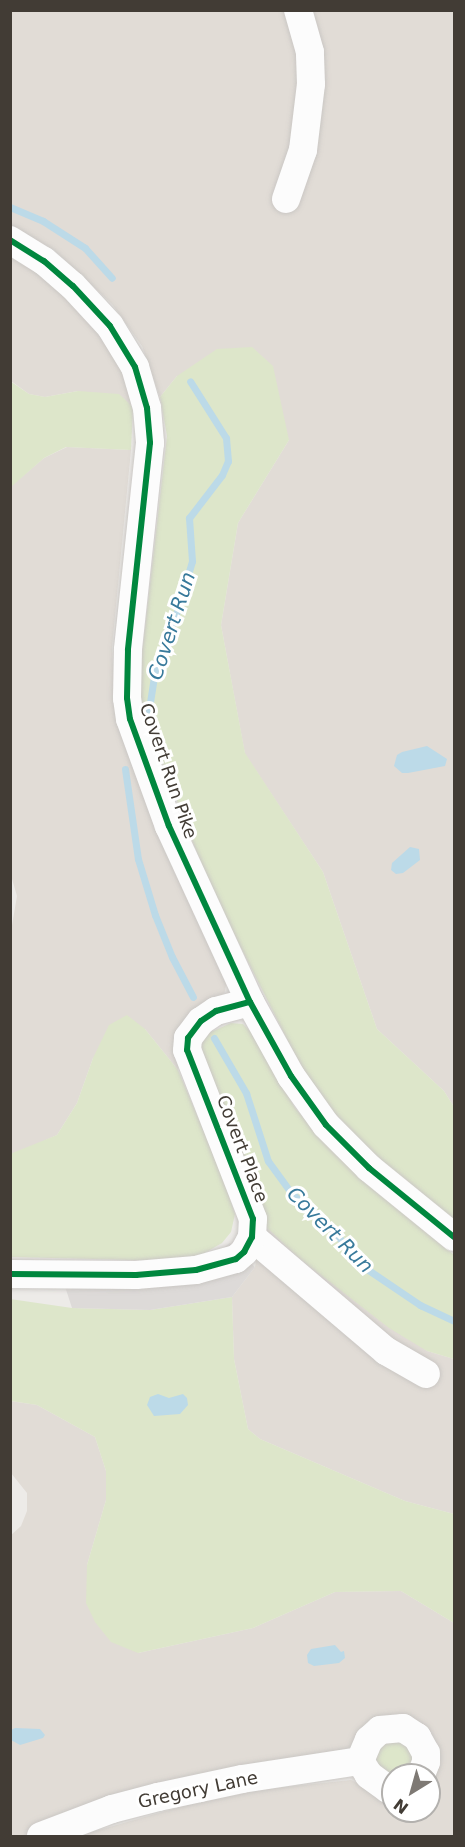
<!DOCTYPE html>
<html>
<head>
<meta charset="utf-8">
<style>
	body { margin:0 }
	#map { position:relative; width:465px; height:1847px; overflow:hidden; background:#edebe8; font-family:"DejaVu Sans",sans-serif }
	div>[style] { position:absolute }
	[style*='--x'] { left:calc(var(--x)*1px); top:calc(var(--y)*1px); width:calc(var(--w)*1px); rotate:calc(var(--a)*1deg) }
	.residential>* { inset:0; background:#e1dcd6 }
	.green>* { inset:0; background:#dde6ca }
	.parking>* { inset:0; background:#dddad8 }
	.water>* { inset:0; background:#bcdae8 }
	.stream>* { height:7px; margin:-3.5px; padding:0 3.5px; transform-origin:3.5px; border-radius:3.5px; background:#bcdae8 }
	.roads { filter:drop-shadow(0 0 2px #cac7c4) drop-shadow(0 0 2px #cac7c4) }
	.minor>* { height:28px; margin:-14px; padding:0 14px; transform-origin:14px; border-radius:14px; background:#fcfcfc }
	.cycleway>* { height:6px; margin:-3px; padding:0 3px; transform-origin:3px; border-radius:3px; background:#00873e }
	span { translate:-50% -50%; white-space:nowrap; text-align:center; line-height:1.15; -webkit-text-stroke:6px #fff; paint-order:stroke }
	.street-label { font-size:18px; color:#423c35 }
	.water-label { font-size:20px; color:#387a9b; font-style:italic }
	.frame { position:absolute; inset:0; border:12px solid #423c35; pointer-events:none }
	.north { position:absolute; left:381px; top:1763px; width:60px; height:60px; box-sizing:border-box; background:#fff; border:2px solid #b3b1ae; border-radius:50%; rotate:217deg; font-size:16px; font-weight:700; line-height:24px; text-align:center; color:#423c35 }
	.north::after { content:''; display:block; margin:auto; width:21px; height:27px; background:#7e7974; clip-path:polygon(50% 0,100% 100%,50% 72%,0 100%) }
</style>
</head>
<body>
<div id="map">
	<div class="residential">
		<i style="clip-path:polygon(11px 11px,454px 11px,454px 1107px,444px 1091px,377px 1029px,323px 872px,245px 754px,221px 625px,238px 523px,289px 440px,177px 376px,160px 397px,142px 346px,112px 304px,54px 250px,11px 226px)"></i>
		<i style="clip-path:polygon(10px 255px,50px 278px,111px 345px,125px 373px,133px 407px,78px 391px,45px 397px,29px 394px,11px 381px)"></i>
		<i style="clip-path:polygon(67px 447px,131px 450px,112px 647px,115px 714px,143px 796px,227px 979px,224px 996px,177px 1046px,178px 1070px,145px 1029px,93px 1058px,77px 1103px,57px 1135px,12px 1155px,10px 937px,17px 896px,10px 872px,10px 487px,44px 458px)"></i>
		<i style="clip-path:polygon(263px 1224px,299px 1258px,427px 1351px,454px 1359px,454px 1514px,405px 1501px,260px 1439px,248px 1429px,234px 1359px,232px 1297px,255px 1267px)"></i>
		<i style="clip-path:polygon(10px 1401px,37px 1405px,95px 1437px,106px 1471px,106px 1500px,87px 1565px,138px 1653px,253px 1628px,335px 1592px,401px 1591px,454px 1623px,454px 1836px,78px 1836px,229px 1793px,351px 1780px,393px 1801px,393px 1811px,429px 1811px,429px 1785px,359px 1742px,349px 1748px,41px 1826px,23px 1836px,11px 1836px,10px 1536px,21px 1526px,27px 1511px,27px 1493px,11px 1473px)"></i>
	</div>
	<div class="green">
		<i style="clip-path:polygon(252px 347px,273px 366px,289px 440px,238px 523px,221px 625px,245px 753px,323px 872px,377px 1029px,444px 1091px,454px 1107px,454px 1222px,349px 1134px,301px 1067px,210px 886px,137px 698px,167px 436px,160px 397px,177px 376px,217px 349px)"></i>
		<i style="clip-path:polygon(10px 381px,29px 394px,45px 397px,78px 391px,119px 394px,133px 407px,131px 450px,66px 447px,44px 458px,11px 487px)"></i>
		<i style="clip-path:polygon(127px 1015px,145px 1029px,178px 1070px,220px 1170px,235px 1214px,231px 1232px,222px 1243px,203px 1254px,175px 1261px,11px 1257px,10px 1154px,57px 1135px,77px 1103px,93px 1058px,109px 1025px)"></i>
		<i style="clip-path:polygon(231px 1023px,243px 1024px,252px 1033px,295px 1108px,325px 1142px,380px 1194px,454px 1255px,454px 1359px,427px 1351px,389px 1328px,299px 1258px,263px 1224px,198px 1056px,202px 1040px,211px 1032px)"></i>
		<i style="clip-path:polygon(232px 1297px,234px 1359px,248px 1429px,260px 1439px,405px 1501px,454px 1514px,454px 1623px,401px 1591px,335px 1592px,253px 1628px,138px 1653px,111px 1642px,95px 1622px,86px 1603px,87px 1565px,106px 1500px,106px 1471px,95px 1437px,37px 1405px,11px 1401px,10px 1299px,72px 1308px,150px 1310px)"></i>
		<i style="clip-path:polygon(398px 1740px,413px 1752px,410px 1772px,407px 1775px,393px 1775px,393px 1778px,375px 1761px,376px 1756px,383px 1743px)"></i>
	</div>
	<div class="parking">
		<i style="clip-path:polygon(230px 1243px,255px 1267px,232px 1297px,150px 1310px,72px 1308px,58px 1265px,141px 1268px,213px 1255px)"></i>
	</div>
	<div class="water">
		<i style="clip-path:polygon(427px 746px,447px 759px,445px 766px,408px 773px,402px 773px,394px 766px,397px 755px,402px 752px)"></i>
		<i style="clip-path:polygon(410px 847px,419px 849px,420px 860px,403px 873px,396px 874px,391px 870px,392px 863px)"></i>
		<i style="clip-path:polygon(158px 1394px,169px 1398px,183px 1394px,187px 1398px,188px 1405px,180px 1414px,154px 1416px,147px 1405px,150px 1397px)"></i>
		<i style="clip-path:polygon(335px 1645px,341px 1652px,344px 1651px,345px 1658px,339px 1663px,314px 1666px,308px 1663px,307px 1655px,311px 1649px)"></i>
		<i style="clip-path:polygon(15px 1728px,40px 1729px,45px 1735px,43px 1738px,20px 1745px,11px 1740px,11px 1730px)"></i>
	</div>
	<div class="stream">
		<i style="--x:10;--y:207;--w:36;--a:23"></i>
		<i style="--x:43;--y:221;--w:50;--a:32.7"></i>
		<i style="--x:85;--y:248;--w:40;--a:48"></i>
		<i style="--x:148;--y:715;--w:52;--a:-81.1"></i>
		<i style="--x:156;--y:664;--w:59;--a:-68.2"></i>
		<i style="--x:178;--y:609;--w:50;--a:-73.7"></i>
		<i style="--x:192;--y:561;--w:43;--a:-94"></i>
		<i style="--x:189;--y:518;--w:54;--a:-52.5"></i>
		<i style="--x:222;--y:475;--w:15;--a:-67"></i>
		<i style="--x:228;--y:461;--w:23;--a:-95"></i>
		<i style="--x:226;--y:438;--w:67;--a:-122.3"></i>
		<i style="--x:125;--y:769;--w:91;--a:81.8"></i>
		<i style="--x:138;--y:859;--w:59;--a:73.1"></i>
		<i style="--x:155;--y:915;--w:45;--a:68"></i>
		<i style="--x:172;--y:957;--w:45;--a:62.3"></i>
		<i style="--x:214;--y:1038;--w:64;--a:59.8"></i>
		<i style="--x:246;--y:1093;--w:71;--a:72.1"></i>
		<i style="--x:268;--y:1161;--w:39;--a:54"></i>
		<i style="--x:291;--y:1193;--w:50;--a:41"></i>
		<i style="--x:329;--y:1226;--w:54;--a:49.5"></i>
		<i style="--x:364;--y:1267;--w:68;--a:34.2"></i>
		<i style="--x:420;--y:1305;--w:38;--a:25"></i>
	</div>
	<div class="roads">
		<div class="minor">
			<i style="--x:286;--y:199;--w:52;--a:-70.9"></i>
			<i style="--x:303;--y:150;--w:66;--a:-83.1"></i>
			<i style="--x:311;--y:84;--w:32;--a:-92"></i>
			<i style="--x:310;--y:52;--w:44;--a:-105.9"></i>
			<i style="--x:10;--y:240;--w:40;--a:32"></i>
			<i style="--x:44;--y:261;--w:38;--a:41"></i>
			<i style="--x:73;--y:286;--w:54;--a:47.2"></i>
			<i style="--x:110;--y:326;--w:48;--a:58.6"></i>
			<i style="--x:135;--y:367;--w:43;--a:73.7"></i>
			<i style="--x:147;--y:408;--w:35;--a:85"></i>
			<i style="--x:150;--y:443;--w:208;--a:96.1"></i>
			<i style="--x:128;--y:650;--w:48;--a:91.2"></i>
			<i style="--x:127;--y:698;--w:21;--a:82"></i>
			<i style="--x:130;--y:719;--w:114;--a:70"></i>
			<i style="--x:169;--y:826;--w:194;--a:65.3"></i>
			<i style="--x:250;--y:1002;--w:85;--a:61"></i>
			<i style="--x:291;--y:1076;--w:60;--a:54.5"></i>
			<i style="--x:326;--y:1125;--w:61;--a:45"></i>
			<i style="--x:369;--y:1168;--w:109;--a:39.1"></i>
			<i style="--x:252;--y:1237;--w:176;--a:40.4"></i>
			<i style="--x:386;--y:1351;--w:46;--a:29.9"></i>
			<i style="--x:10;--y:1274;--w:126;--a:0.5"></i>
			<i style="--x:136;--y:1275;--w:60;--a:-4.8"></i>
			<i style="--x:196;--y:1270;--w:41;--a:-15.4"></i>
			<i style="--x:236;--y:1259;--w:11;--a:-41"></i>
			<i style="--x:244;--y:1252;--w:17;--a:-62"></i>
			<i style="--x:252;--y:1237;--w:18;--a:-87"></i>
			<i style="--x:253;--y:1219;--w:181;--a:-111.3"></i>
			<i style="--x:187;--y:1050;--w:12;--a:-85"></i>
			<i style="--x:188;--y:1038;--w:21;--a:-53"></i>
			<i style="--x:201;--y:1021;--w:18;--a:-34"></i>
			<i style="--x:216;--y:1011;--w:35;--a:-15"></i>
			<i style="--x:393;--y:1789;--w:5;--a:180"></i>
			<i style="--x:388;--y:1789;--w:24;--a:-144"></i>
			<i style="--x:369;--y:1775;--w:17;--a:-123"></i>
			<i style="--x:360;--y:1761;--w:23;--a:-67"></i>
			<i style="--x:369;--y:1740;--w:15;--a:-42"></i>
			<i style="--x:380;--y:1730;--w:23;--a:-5"></i>
			<i style="--x:403;--y:1728;--w:17;--a:33"></i>
			<i style="--x:417;--y:1737;--w:18;--a:61"></i>
			<i style="--x:426;--y:1753;--w:9;--a:90"></i>
			<i style="--x:426;--y:1762;--w:14;--a:111"></i>
			<i style="--x:41;--y:1836;--w:76;--a:-20.8"></i>
			<i style="--x:112;--y:1809;--w:48;--a:-14.6"></i>
			<i style="--x:158;--y:1797;--w:86;--a:-12.1"></i>
			<i style="--x:242;--y:1779;--w:119;--a:-8.7"></i>
		</div>
	</div>
	<div class="cycleway">
		<i style="--x:10;--y:240;--w:40;--a:32"></i>
		<i style="--x:44;--y:261;--w:38;--a:41"></i>
		<i style="--x:73;--y:286;--w:54;--a:47.2"></i>
		<i style="--x:110;--y:326;--w:48;--a:58.6"></i>
		<i style="--x:135;--y:367;--w:43;--a:73.7"></i>
		<i style="--x:147;--y:408;--w:35;--a:85"></i>
		<i style="--x:150;--y:443;--w:208;--a:96.1"></i>
		<i style="--x:128;--y:650;--w:48;--a:91.2"></i>
		<i style="--x:127;--y:698;--w:21;--a:82"></i>
		<i style="--x:130;--y:719;--w:114;--a:70"></i>
		<i style="--x:169;--y:826;--w:194;--a:65.3"></i>
		<i style="--x:250;--y:1002;--w:85;--a:61"></i>
		<i style="--x:291;--y:1076;--w:60;--a:54.5"></i>
		<i style="--x:326;--y:1125;--w:61;--a:45"></i>
		<i style="--x:369;--y:1168;--w:109;--a:39.1"></i>
		<i style="--x:10;--y:1274;--w:126;--a:0.5"></i>
		<i style="--x:136;--y:1275;--w:60;--a:-4.8"></i>
		<i style="--x:196;--y:1270;--w:41;--a:-15.4"></i>
		<i style="--x:236;--y:1259;--w:11;--a:-41"></i>
		<i style="--x:244;--y:1252;--w:17;--a:-62"></i>
		<i style="--x:252;--y:1237;--w:18;--a:-87"></i>
		<i style="--x:253;--y:1219;--w:181;--a:-111.3"></i>
		<i style="--x:187;--y:1050;--w:12;--a:-85"></i>
		<i style="--x:188;--y:1038;--w:21;--a:-53"></i>
		<i style="--x:201;--y:1021;--w:18;--a:-34"></i>
		<i style="--x:216;--y:1011;--w:35;--a:-15"></i>
	</div>
	<div class="street-label">
		<span style="left:168px;top:771px;rotate:71deg">Covert Run Pike</span>
		<span style="left:242px;top:1149px;rotate:69deg">Covert Place</span>
		<span style="left:198px;top:1790px;rotate:-12deg">Gregory Lane</span>
	</div>
	<div class="water-label">
		<span style="left:172px;top:626px;rotate:-72deg">Covert Run</span>
		<span style="left:330px;top:1230px;rotate:45deg">Covert Run</span>
	</div>
	<div class="frame"></div>
	<div class="north">N</div>
</div>
</body>
</html>
